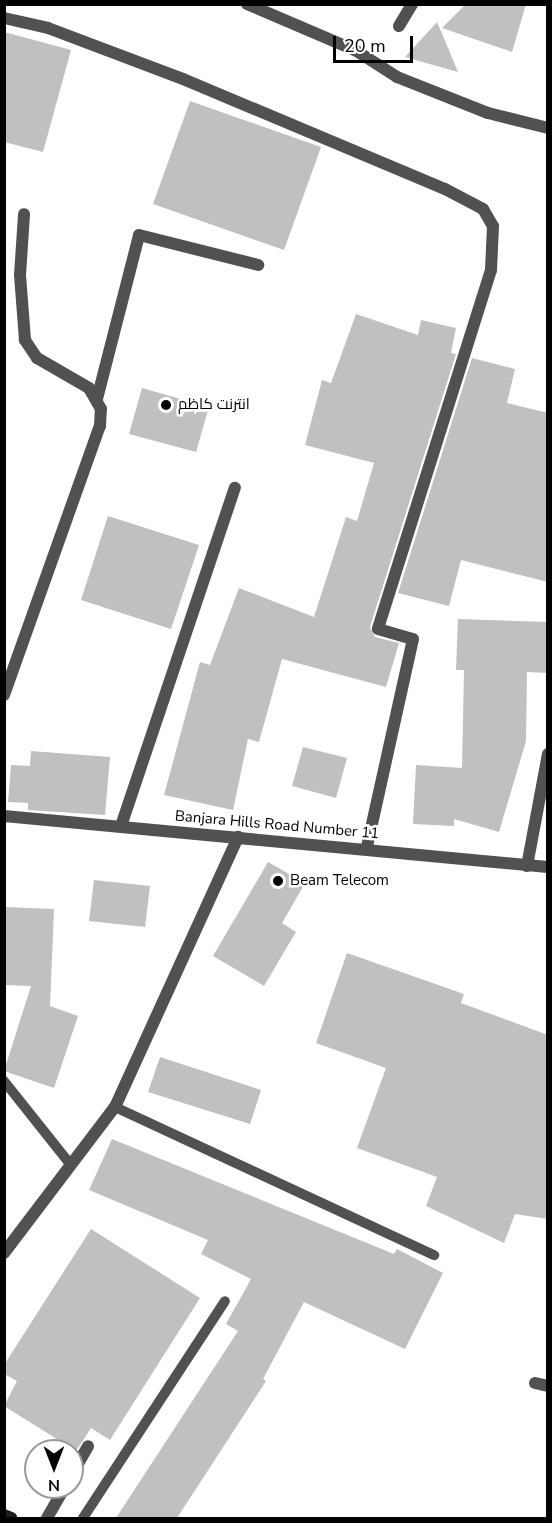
<!DOCTYPE html>
<html>
<head>
<meta charset="utf-8">
<style>
	body { margin:0 }
	#map { position:relative; width:552px; height:1523px; overflow:hidden; background:#fff; font-family:"Nunito Sans",Cairo,sans-serif }
	div>[style] { position:absolute }
	[style*='--x'] { left:calc(var(--x)*1px); top:calc(var(--y)*1px); width:calc(var(--w)*1px); rotate:calc(var(--a)*1deg) }
	.building>* { inset:0; background:#c0c0c0 }
	.lane>* { height:10px; margin:-5px; padding:0 5px; transform-origin:5px; border-radius:5px; background:#515151 }
	.street>* { height:12px; margin:-6px; padding:0 6px; transform-origin:6px; border-radius:6px; background:#515151 }
	.secondary>* { height:12px; margin:-6px; padding:0 6px; transform-origin:6px; border-radius:6px; background:#1e1e1e }
	.dots>* { width:16px; height:16px; translate:-50% -50%; box-sizing:border-box; border:3px solid #fff; border-radius:50% }
	span { translate:-50% -50%; white-space:nowrap; text-align:center; line-height:1.15; -webkit-text-stroke:5px #fff; paint-order:stroke }
	.poi-label { font-size:15px; color:#000 }
	.left { translate:0 -50%; text-align:left }
	.street-label { font-size:15px; color:#000 }
	.frame { position:absolute; inset:0; border:6px solid #000; pointer-events:none }
	.north { position:absolute; left:24px; top:1439px; width:60px; height:60px; box-sizing:border-box; background:#fff; border:2px solid #999; border-radius:50%; rotate:180deg; font-size:16px; font-weight:700; line-height:24px; text-align:center; color:#000 }
	.north::after { content:''; display:block; margin:auto; width:21px; height:27px; background:#000; clip-path:polygon(50% 0,100% 100%,50% 72%,0 100%) }
	.scale { position:absolute; left:333px; top:36px; width:80px; height:27px; box-sizing:border-box; border:3px solid #000; border-top:0; padding-left:8px; font-size:18px; line-height:21px; white-space:nowrap; color:#000; -webkit-text-stroke:4px #fff; paint-order:stroke }
</style>
</head>
<body>
<div id="map">
	<div class="building">
		<i style="clip-path:polygon(466px 4px,526px 4px,512px 52px,442px 28px)"></i>
		<i style="clip-path:polygon(437px 22px,446px 43px,458px 72px,405px 57px)"></i>
		<i style="clip-path:polygon(4px 32px,71px 50px,43px 152px,4px 142px)"></i>
		<i style="clip-path:polygon(190px 101px,321px 147px,284px 250px,153px 204px)"></i>
		<i style="clip-path:polygon(356px 314px,418px 335px,421px 320px,456px 328px,451px 353px,456px 354px,370px 627px,375px 637px,399px 643px,386px 687px,282px 659px,259px 742px,248px 739px,233px 810px,164px 795px,200px 662px,210px 665px,239px 588px,314px 617px,346px 517px,357px 521px,374px 463px,305px 445px,322px 380px,331px 383px)"></i>
		<i style="clip-path:polygon(472px 358px,515px 369px,507px 403px,548px 413px,548px 582px,461px 560px,449px 606px,398px 593px)"></i>
		<i style="clip-path:polygon(142px 388px,209px 407px,196px 452px,129px 434px)"></i>
		<i style="clip-path:polygon(108px 516px,199px 545px,171px 629px,81px 600px)"></i>
		<i style="clip-path:polygon(458px 619px,548px 622px,548px 673px,527px 672px,526px 741px,499px 832px,454px 819px,454px 826px,413px 824px,416px 765px,462px 768px,464px 670px,456px 670px)"></i>
		<i style="clip-path:polygon(303px 747px,347px 758px,336px 798px,292px 786px)"></i>
		<i style="clip-path:polygon(31px 751px,110px 757px,105px 815px,28px 810px,28px 803px,8px 802px,11px 765px,30px 766px)"></i>
		<i style="clip-path:polygon(268px 862px,305px 883px,282px 923px,296px 932px,264px 986px,213px 956px)"></i>
		<i style="clip-path:polygon(94px 880px,150px 886px,145px 927px,89px 921px)"></i>
		<i style="clip-path:polygon(4px 907px,54px 909px,50px 1006px,78px 1016px,54px 1088px,4px 1071px,31px 986px,4px 985px)"></i>
		<i style="clip-path:polygon(347px 953px,464px 994px,461px 1003px,548px 1035px,548px 1219px,515px 1214px,504px 1243px,426px 1206px,437px 1177px,357px 1148px,386px 1068px,316px 1043px)"></i>
		<i style="clip-path:polygon(160px 1057px,261px 1090px,250px 1124px,148px 1092px)"></i>
		<i style="clip-path:polygon(112px 1139px,394px 1254px,397px 1249px,443px 1273px,405px 1349px,304px 1302px,263px 1379px,266px 1381px,177px 1518px,116px 1518px,238px 1331px,226px 1324px,251px 1279px,201px 1254px,208px 1240px,89px 1190px)"></i>
		<i style="clip-path:polygon(91px 1229px,200px 1298px,110px 1440px,91px 1428px,76px 1451px,4px 1406px,17px 1381px,4px 1374px,4px 1365px)"></i>
	</div>
	<div class="lane">
		<i style="--x:4;--y:1081;--w:106;--a:51.5"></i>
		<i style="--x:115;--y:1107;--w:352;--a:24.9"></i>
		<i style="--x:83;--y:1518;--w:259;--a:-56.8"></i>
	</div>
	<div class="street">
		<i style="--x:247;--y:4;--w:117;--a:23.1"></i>
		<i style="--x:355;--y:50;--w:50;--a:32.7"></i>
		<i style="--x:397;--y:77;--w:98;--a:21.6"></i>
		<i style="--x:488;--y:113;--w:62;--a:14"></i>
		<i style="--x:4;--y:18;--w:45;--a:12.8"></i>
		<i style="--x:48;--y:28;--w:144;--a:20.7"></i>
		<i style="--x:183;--y:79;--w:284;--a:22.8"></i>
		<i style="--x:445;--y:189;--w:43;--a:27.8"></i>
		<i style="--x:483;--y:209;--w:20;--a:60"></i>
		<i style="--x:493;--y:226;--w:44;--a:92.6"></i>
		<i style="--x:491;--y:270;--w:376;--a:107.5"></i>
		<i style="--x:378;--y:629;--w:36;--a:16"></i>
		<i style="--x:413;--y:639;--w:212;--a:102.5"></i>
		<i style="--x:399;--y:26;--w:26;--a:-59"></i>
		<i style="--x:97;--y:399;--w:169;--a:-75.6"></i>
		<i style="--x:139;--y:235;--w:123;--a:14.1"></i>
		<i style="--x:4;--y:695;--w:286;--a:-70.4"></i>
		<i style="--x:100;--y:426;--w:17;--a:-87"></i>
		<i style="--x:101;--y:409;--w:24;--a:-120"></i>
		<i style="--x:89;--y:388;--w:60;--a:-150"></i>
		<i style="--x:37;--y:358;--w:22;--a:-124"></i>
		<i style="--x:25;--y:340;--w:65;--a:-94.4"></i>
		<i style="--x:20;--y:275;--w:61;--a:-86.2"></i>
		<i style="--x:4;--y:816;--w:546;--a:5.36"></i>
		<i style="--x:121;--y:826;--w:357;--a:-71.4"></i>
		<i style="--x:527;--y:866;--w:114;--a:-79.4"></i>
		<i style="--x:4;--y:1253;--w:183;--a:-52.8"></i>
		<i style="--x:115;--y:1107;--w:297;--a:-65.5"></i>
		<i style="--x:535;--y:1383;--w:13;--a:13"></i>
		<i style="--x:72;--y:1474;--w:32;--a:-60"></i>
		<i style="--x:47;--y:1518;--w:36;--a:-60"></i>
	</div>
	<div class="secondary">
		<i style="--x:4;--y:1515;--w:8;--a:23"></i>
	</div>
	<div class="dots">
		<i style="left:166px;top:405px;background:#000"></i>
		<i style="left:278px;top:881px;background:#000"></i>
	</div>
	<div class="poi-label">
		<span class="left" style="left:178px;top:405px">انترنت كاظم</span>
		<span class="left" style="left:290px;top:881px">Beam Telecom</span>
	</div>
	<div class="street-label">
		<span style="left:277px;top:825px;rotate:5deg">Banjara Hills Road Number 11</span>
	</div>
	<div class="frame"></div>
	<div class="north">N</div>
	<div class="scale">20 m</div>
</div>
</body>
</html>
